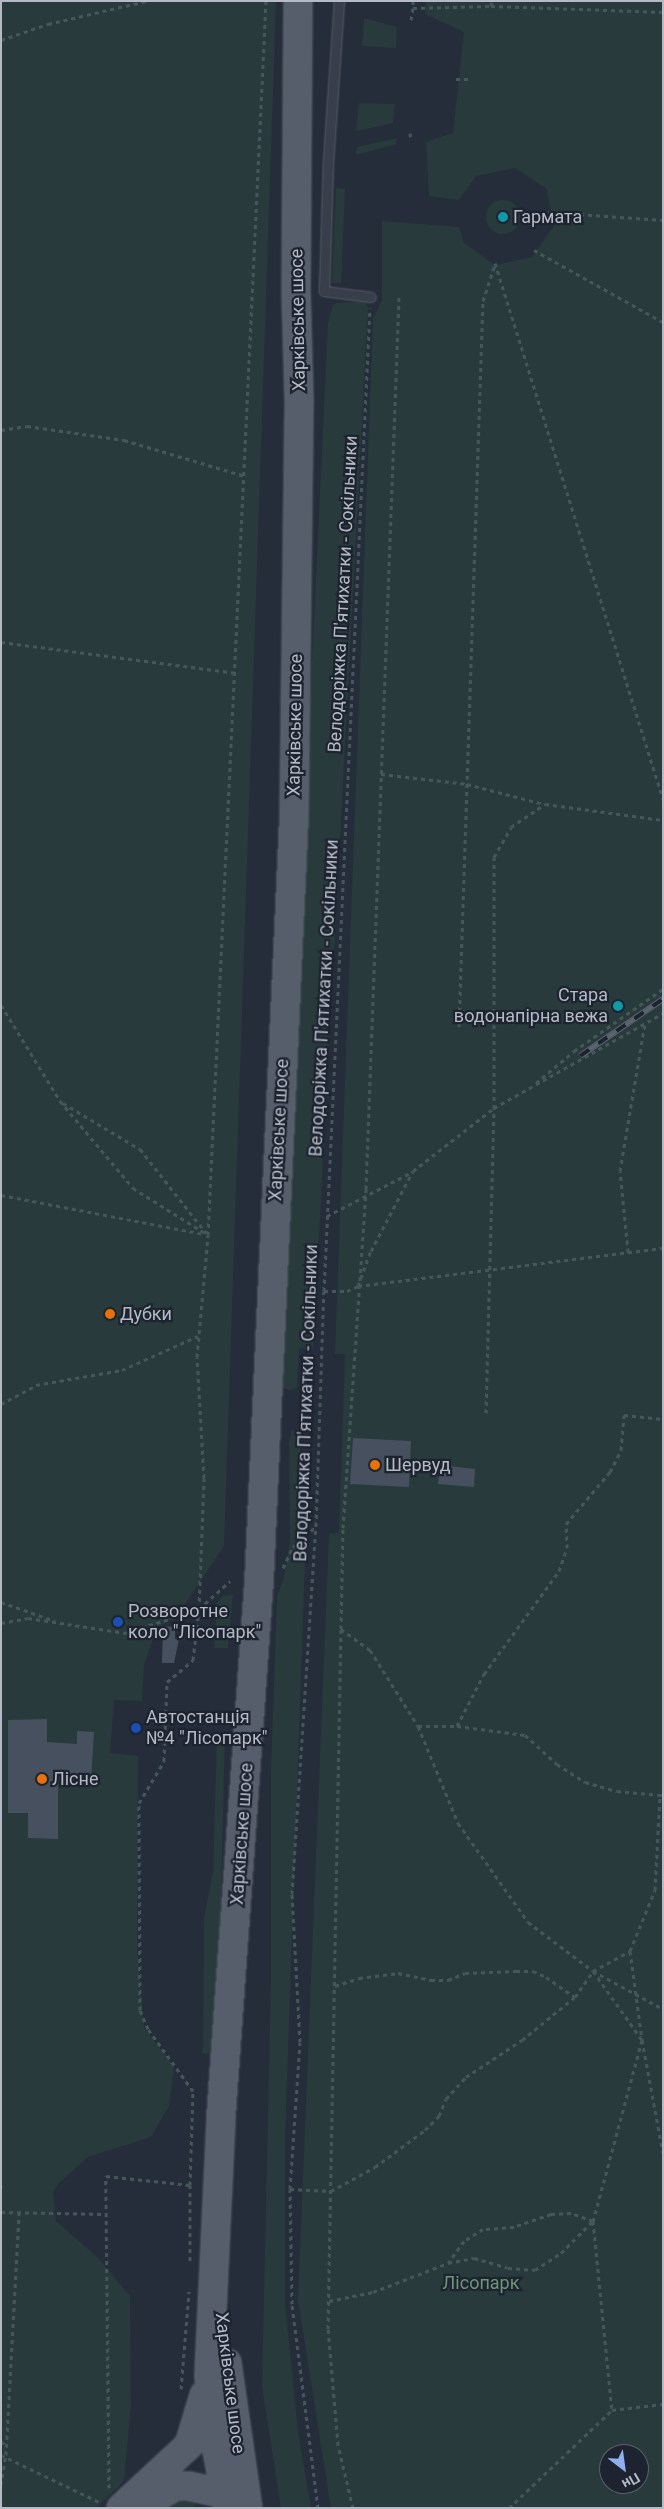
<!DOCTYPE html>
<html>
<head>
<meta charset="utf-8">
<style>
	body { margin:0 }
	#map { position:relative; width:664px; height:2509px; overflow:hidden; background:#252d3a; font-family:Roboto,sans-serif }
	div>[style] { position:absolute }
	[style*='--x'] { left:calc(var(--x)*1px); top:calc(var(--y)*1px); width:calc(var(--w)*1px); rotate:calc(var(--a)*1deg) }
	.green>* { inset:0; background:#283a3c }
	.round { border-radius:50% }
	.building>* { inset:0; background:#46505e }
	.path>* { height:3px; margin-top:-1.5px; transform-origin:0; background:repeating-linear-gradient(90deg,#46575b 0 4px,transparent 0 8px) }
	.roads { filter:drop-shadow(0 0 1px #565d69) drop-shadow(0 0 1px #565d69) }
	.lane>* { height:9px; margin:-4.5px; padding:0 4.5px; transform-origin:4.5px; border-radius:4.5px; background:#383f4b }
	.primary>* { height:28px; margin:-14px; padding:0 14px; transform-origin:14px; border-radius:14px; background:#565e6b }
	.rail>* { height:5.5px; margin-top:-2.75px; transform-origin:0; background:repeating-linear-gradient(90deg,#1d2430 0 11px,#5b6371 0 22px); box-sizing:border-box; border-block:1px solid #5b6371 }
	.dots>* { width:14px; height:14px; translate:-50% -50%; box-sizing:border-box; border:2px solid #1d2430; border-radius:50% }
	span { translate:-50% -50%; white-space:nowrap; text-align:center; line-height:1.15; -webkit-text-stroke:4.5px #1d2430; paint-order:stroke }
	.poi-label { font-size:18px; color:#b4bac6 }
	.left { translate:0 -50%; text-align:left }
	.right { translate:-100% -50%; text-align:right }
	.street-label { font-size:18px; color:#b4bac6 }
	.park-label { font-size:18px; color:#6d9578 }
	.frame { position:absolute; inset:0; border:2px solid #b4bac6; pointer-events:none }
	.north { position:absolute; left:599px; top:2444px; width:50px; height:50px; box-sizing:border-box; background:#1d2430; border:1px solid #59606c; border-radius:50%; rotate:150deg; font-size:14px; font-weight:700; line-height:20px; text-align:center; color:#b4bac6 }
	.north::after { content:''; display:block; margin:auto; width:18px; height:22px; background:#8faff0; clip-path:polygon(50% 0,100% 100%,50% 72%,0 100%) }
</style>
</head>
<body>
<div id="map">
	<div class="green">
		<i style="clip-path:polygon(1px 1px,276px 1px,224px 1546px,177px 1616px,156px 1629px,144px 1665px,142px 1701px,114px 1700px,110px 1753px,138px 1756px,137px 1948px,144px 2028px,174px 2066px,169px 2106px,151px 2137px,88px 2157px,58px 2184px,53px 2192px,56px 2221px,98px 2258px,130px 2296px,131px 2405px,124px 2481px,96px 2508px,1px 2508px)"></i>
		<i style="clip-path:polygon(evenodd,426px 1px,663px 1px,663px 2508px,331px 2508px,298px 2300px,329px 1534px,339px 1533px,345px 1354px,335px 1354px,373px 319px,382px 300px,382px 221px,459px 227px,464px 243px,495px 265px,532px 257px,553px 227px,547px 189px,515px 168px,476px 176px,459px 200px,429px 196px,426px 142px,453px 133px,464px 32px,425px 14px,426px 1px,609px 2454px,639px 2454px,639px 2484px,609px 2484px,609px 2454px)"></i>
		<i style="clip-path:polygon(364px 18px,397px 27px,396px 48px,362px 46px)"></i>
		<i style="clip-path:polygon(359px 103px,395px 104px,393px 123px,356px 131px)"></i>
		<i style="clip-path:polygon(397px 138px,396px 144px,356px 155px,357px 147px)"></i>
		<i style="clip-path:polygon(336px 188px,345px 189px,341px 283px,332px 283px)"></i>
		<i class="round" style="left:486px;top:200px;width:34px;height:34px"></i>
		<i style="clip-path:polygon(365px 302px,368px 308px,313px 1349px,299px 1348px,297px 1388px,290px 1390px,278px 1386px,328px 323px,332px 308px,336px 303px)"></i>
		<i style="clip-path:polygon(292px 1430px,300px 1431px,300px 1531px,306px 1532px,285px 2136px,285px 2303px,298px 2432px,311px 2508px,281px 2508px,262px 2386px,271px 1978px,271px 1771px,277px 1596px,284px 1578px,290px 1541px,289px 1442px)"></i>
		<i style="clip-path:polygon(233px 1594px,228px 1648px,214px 1648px,217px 1603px,223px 1596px)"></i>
		<i style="clip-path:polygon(217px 1736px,225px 1736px,217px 2052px,203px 2054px,204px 1917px,213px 1873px)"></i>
		<i style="clip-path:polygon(199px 2493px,194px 2508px,160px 2508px,165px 2502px)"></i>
	</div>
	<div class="building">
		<i style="clip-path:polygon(621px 1002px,621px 1010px,616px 1010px,616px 1003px)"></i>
		<i style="clip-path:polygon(353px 1438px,411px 1441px,409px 1487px,350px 1484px)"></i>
		<i style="clip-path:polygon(440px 1465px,475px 1469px,474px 1487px,438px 1484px)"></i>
		<i style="clip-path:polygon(163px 1626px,175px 1627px,175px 1639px,179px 1639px,174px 1663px,162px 1663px)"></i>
		<i style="clip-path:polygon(47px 1719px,47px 1742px,77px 1744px,77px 1731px,94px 1732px,91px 1780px,58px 1780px,58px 1839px,28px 1838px,28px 1813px,8px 1813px,8px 1720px)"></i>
	</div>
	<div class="path">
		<i style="--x:413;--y:1;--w:7;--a:90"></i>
		<i style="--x:413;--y:8;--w:78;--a:-1.5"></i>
		<i style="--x:491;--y:6;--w:172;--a:2"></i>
		<i style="--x:491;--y:6;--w:5;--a:-79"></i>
		<i style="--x:411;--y:20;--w:12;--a:-81"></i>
		<i style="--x:1;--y:40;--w:50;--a:-18.8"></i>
		<i style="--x:48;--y:24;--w:101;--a:-13.2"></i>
		<i style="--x:456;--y:79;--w:14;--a:0"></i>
		<i style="--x:410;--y:133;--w:7;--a:82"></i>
		<i style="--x:548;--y:212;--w:115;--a:4"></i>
		<i style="--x:534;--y:250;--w:148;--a:29.2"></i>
		<i style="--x:495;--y:263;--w:562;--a:72.6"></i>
		<i style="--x:1;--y:430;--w:26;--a:-9"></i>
		<i style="--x:27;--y:426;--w:98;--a:8.2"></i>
		<i style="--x:124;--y:440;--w:126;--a:16.6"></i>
		<i style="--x:1;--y:642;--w:236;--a:7.5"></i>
		<i style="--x:381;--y:774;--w:87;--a:6.6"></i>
		<i style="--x:467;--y:784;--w:80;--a:14.6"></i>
		<i style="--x:1;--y:1005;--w:113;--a:58.4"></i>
		<i style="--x:60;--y:1101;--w:114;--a:50"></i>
		<i style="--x:133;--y:1188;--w:89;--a:32.1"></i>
		<i style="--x:459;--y:1027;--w:726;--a:-88.11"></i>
		<i style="--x:483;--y:301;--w:40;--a:-72"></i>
		<i style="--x:536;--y:1083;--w:50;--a:-40.1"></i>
		<i style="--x:574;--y:1051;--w:108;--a:-34.9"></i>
		<i style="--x:63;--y:1103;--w:90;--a:30.9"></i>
		<i style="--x:140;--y:1149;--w:107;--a:51.8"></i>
		<i style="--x:1;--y:1195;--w:207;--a:10.9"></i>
		<i style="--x:327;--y:1216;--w:96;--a:-27.4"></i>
		<i style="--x:628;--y:1252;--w:81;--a:-95.6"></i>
		<i style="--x:620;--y:1171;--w:150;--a:-80.4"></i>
		<i style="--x:358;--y:1286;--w:307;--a:-7.1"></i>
		<i style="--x:324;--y:1291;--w:23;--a:0"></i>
		<i style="--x:347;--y:1291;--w:12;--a:-24"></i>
		<i style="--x:358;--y:1286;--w:37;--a:-70"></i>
		<i style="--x:371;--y:1251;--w:90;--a:-62.3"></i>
		<i style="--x:413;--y:1171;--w:103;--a:-37.9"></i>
		<i style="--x:494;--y:1108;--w:194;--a:-29.3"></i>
		<i style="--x:1;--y:1404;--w:40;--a:-28"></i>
		<i style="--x:36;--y:1385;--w:87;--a:-9.9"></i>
		<i style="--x:122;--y:1370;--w:83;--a:-24.1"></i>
		<i style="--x:486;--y:1413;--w:305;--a:-88.5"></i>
		<i style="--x:494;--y:1108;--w:251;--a:-90"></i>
		<i style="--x:494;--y:857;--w:34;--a:-60"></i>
		<i style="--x:511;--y:827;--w:41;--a:-34.1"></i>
		<i style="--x:545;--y:804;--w:119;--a:7.7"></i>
		<i style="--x:283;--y:1568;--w:23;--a:-65"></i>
		<i style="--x:293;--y:1547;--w:31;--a:-42"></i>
		<i style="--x:1;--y:1602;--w:57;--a:19.4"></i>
		<i style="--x:1;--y:1623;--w:27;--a:-10"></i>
		<i style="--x:28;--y:1618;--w:99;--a:8.7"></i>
		<i style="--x:126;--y:1633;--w:77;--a:-18.2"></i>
		<i style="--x:199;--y:1609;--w:131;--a:-87.8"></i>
		<i style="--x:204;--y:1478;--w:121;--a:-93.3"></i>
		<i style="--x:197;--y:1357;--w:122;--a:-84.8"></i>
		<i style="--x:208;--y:1235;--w:1235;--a:-87.31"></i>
		<i style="--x:341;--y:1629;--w:36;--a:36"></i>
		<i style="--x:370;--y:1650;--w:90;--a:57.7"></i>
		<i style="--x:418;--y:1726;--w:39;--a:0"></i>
		<i style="--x:457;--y:1726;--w:69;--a:7.5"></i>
		<i style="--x:525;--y:1735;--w:43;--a:42.2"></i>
		<i style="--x:557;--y:1764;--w:33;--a:33"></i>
		<i style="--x:585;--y:1782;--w:33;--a:16"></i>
		<i style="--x:617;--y:1791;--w:43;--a:5.3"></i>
		<i style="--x:418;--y:1726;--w:105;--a:67.6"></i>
		<i style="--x:458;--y:1823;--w:121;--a:54.7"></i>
		<i style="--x:528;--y:1922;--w:81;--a:37"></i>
		<i style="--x:593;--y:1971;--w:80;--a:28.5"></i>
		<i style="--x:457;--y:1726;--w:59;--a:-62.6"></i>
		<i style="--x:484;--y:1674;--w:127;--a:-53.9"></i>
		<i style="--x:559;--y:1571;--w:24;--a:-71"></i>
		<i style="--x:567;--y:1548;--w:24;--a:-92"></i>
		<i style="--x:566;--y:1524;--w:68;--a:-49.8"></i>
		<i style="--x:610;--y:1472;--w:25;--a:-63"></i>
		<i style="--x:621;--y:1450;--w:35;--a:-85"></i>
		<i style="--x:624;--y:1415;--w:39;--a:6"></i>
		<i style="--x:630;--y:1951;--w:90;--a:82.3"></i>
		<i style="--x:642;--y:2040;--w:115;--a:79.5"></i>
		<i style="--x:593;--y:1971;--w:85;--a:54.6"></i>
		<i style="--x:642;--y:2040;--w:188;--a:105.1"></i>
		<i style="--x:593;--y:2221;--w:190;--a:84.3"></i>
		<i style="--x:335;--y:1986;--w:25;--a:-18"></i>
		<i style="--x:359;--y:1978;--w:39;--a:-7"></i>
		<i style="--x:398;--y:1973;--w:34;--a:12"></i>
		<i style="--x:431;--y:1980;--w:17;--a:0"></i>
		<i style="--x:448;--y:1980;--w:18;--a:-22"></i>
		<i style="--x:465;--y:1973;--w:51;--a:-2.2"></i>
		<i style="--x:516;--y:1971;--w:17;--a:0"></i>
		<i style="--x:533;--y:1971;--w:14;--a:25"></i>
		<i style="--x:546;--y:1977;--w:35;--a:35"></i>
		<i style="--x:1;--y:2185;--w:6;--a:90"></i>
		<i style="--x:190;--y:2185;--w:77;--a:90"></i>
		<i style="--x:290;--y:2189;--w:41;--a:2.8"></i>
		<i style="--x:331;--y:2191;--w:50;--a:-28.6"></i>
		<i style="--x:375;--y:2167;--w:62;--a:-36.5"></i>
		<i style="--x:425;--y:2130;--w:20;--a:-45"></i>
		<i style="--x:439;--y:2116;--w:18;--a:-68"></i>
		<i style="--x:446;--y:2099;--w:30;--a:-48"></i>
		<i style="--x:466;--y:2077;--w:67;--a:-33.5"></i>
		<i style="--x:522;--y:2040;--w:68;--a:-39.1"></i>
		<i style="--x:575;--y:1997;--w:32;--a:-55"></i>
		<i style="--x:593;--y:1971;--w:42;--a:-28.4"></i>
		<i style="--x:630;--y:1951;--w:66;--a:-67.7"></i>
		<i style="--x:655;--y:1890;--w:95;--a:-87"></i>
		<i style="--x:660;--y:1795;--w:3;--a:0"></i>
		<i style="--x:1;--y:2212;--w:105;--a:1.1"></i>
		<i style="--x:329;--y:2301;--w:45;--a:-11.6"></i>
		<i style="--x:373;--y:2292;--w:80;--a:-21.1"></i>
		<i style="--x:448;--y:2263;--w:26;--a:-11"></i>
		<i style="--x:474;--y:2258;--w:35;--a:16"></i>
		<i style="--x:508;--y:2268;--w:27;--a:4"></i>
		<i style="--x:535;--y:2270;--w:31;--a:-33"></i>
		<i style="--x:561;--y:2253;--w:45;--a:-45"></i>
		<i style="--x:593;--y:2221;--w:23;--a:-160"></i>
		<i style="--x:571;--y:2213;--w:20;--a:177"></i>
		<i style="--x:551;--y:2214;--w:39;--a:161"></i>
		<i style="--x:514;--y:2227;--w:31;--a:176"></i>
		<i style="--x:483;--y:2229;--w:22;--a:148"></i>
		<i style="--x:464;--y:2241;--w:27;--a:126"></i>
		<i style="--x:181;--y:2389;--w:98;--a:-85.3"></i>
		<i style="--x:1;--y:2441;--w:8;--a:50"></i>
		<i style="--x:1;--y:2455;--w:111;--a:25.6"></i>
		<i style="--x:1;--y:2485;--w:30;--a:-81"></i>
		<i style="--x:6;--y:2455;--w:242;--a:-86.9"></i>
		<i style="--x:109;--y:2488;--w:312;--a:-90.6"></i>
		<i style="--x:106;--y:2176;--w:84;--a:6.1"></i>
		<i style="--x:190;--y:2185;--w:94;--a:-88.2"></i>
		<i style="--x:193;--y:2091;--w:77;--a:-126"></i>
		<i style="--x:148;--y:2029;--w:21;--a:-113"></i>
		<i style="--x:140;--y:2010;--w:207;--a:-90.3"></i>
		<i style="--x:139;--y:1803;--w:49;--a:-59.2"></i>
		<i style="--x:164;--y:1761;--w:79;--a:-87.8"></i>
		<i style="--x:167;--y:1682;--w:34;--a:-40"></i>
		<i style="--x:193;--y:1660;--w:51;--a:-83.3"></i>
		<i style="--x:199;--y:1609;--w:42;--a:-42.1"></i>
		<i style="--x:318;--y:2508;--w:206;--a:-97.3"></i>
		<i style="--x:292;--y:2304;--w:115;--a:-91"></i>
		<i style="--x:290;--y:2189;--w:147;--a:-86.1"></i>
		<i style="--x:300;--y:2042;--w:148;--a:-93.1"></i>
		<i style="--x:292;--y:1894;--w:369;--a:-86.3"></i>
		<i style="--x:316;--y:1526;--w:235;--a:-88.1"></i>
		<i style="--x:324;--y:1291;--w:984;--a:-87.32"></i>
		<i style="--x:353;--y:2508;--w:65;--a:-103.4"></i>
		<i style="--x:338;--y:2445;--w:116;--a:-94.9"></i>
		<i style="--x:328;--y:2329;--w:700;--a:-88.94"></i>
		<i style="--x:341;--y:1629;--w:101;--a:-88.9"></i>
		<i style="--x:343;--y:1528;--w:340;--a:-86.1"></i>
		<i style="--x:366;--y:1189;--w:893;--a:-87.88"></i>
		<i style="--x:509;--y:2508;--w:142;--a:-43.6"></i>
		<i style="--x:612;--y:2410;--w:51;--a:-6.7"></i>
	</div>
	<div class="roads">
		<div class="lane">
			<i style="--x:339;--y:1;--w:162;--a:93.9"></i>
			<i style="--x:328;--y:163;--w:128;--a:91.8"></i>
			<i style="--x:324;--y:291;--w:47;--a:7.3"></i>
		</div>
		<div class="primary">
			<i style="--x:227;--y:2363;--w:147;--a:81.8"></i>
			<i style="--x:150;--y:2501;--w:30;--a:-30"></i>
			<i style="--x:176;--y:2486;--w:13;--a:0"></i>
			<i style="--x:189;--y:2486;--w:35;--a:13"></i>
			<i style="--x:223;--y:2494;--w:16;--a:50"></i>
			<i style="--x:121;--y:2508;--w:93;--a:-42.8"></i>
			<i style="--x:189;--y:2445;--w:52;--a:-73.3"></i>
			<i style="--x:228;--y:2508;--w:74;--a:-100.9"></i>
			<i style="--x:214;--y:2435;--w:61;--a:-94.7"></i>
			<i style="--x:209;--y:2374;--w:257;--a:-87.3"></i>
			<i style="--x:221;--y:2117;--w:536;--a:-85.94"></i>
			<i style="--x:259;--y:1582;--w:765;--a:-87.38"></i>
			<i style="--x:294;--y:818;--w:420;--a:-89.3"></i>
			<i style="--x:299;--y:398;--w:107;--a:-91.6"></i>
			<i style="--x:296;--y:291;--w:290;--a:-89.6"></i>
		</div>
	</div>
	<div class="rail">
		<i style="--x:580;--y:1056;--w:101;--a:-34.5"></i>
	</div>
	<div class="dots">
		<i style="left:503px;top:217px;background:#0f9aa8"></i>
		<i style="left:618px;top:1006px;background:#0f9aa8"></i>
		<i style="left:110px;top:1314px;background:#e8710a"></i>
		<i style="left:375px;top:1465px;background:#e8710a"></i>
		<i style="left:118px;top:1622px;background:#1a4fb4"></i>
		<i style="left:136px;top:1728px;background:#1a4fb4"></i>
		<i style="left:42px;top:1779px;background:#e8710a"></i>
	</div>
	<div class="poi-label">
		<span class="left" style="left:513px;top:217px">Гармата</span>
		<span class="right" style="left:608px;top:1006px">Стара<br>водонапірна вежа</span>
		<span class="left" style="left:120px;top:1314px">Дубки</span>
		<span class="left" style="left:385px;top:1465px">Шервуд</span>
		<span class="left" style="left:128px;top:1622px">Розворотне<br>коло "Лісопарк"</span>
		<span class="left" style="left:146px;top:1728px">Автостанція<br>№4 "Лісопарк"</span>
		<span class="left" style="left:52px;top:1779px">Лісне</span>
	</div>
	<div class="street-label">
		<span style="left:298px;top:320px;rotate:-91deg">Харківське шосе</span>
		<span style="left:343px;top:594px;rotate:-87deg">Велодоріжка П'ятихатки - Сокільники</span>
		<span style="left:295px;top:725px;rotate:-89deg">Харківське шосе</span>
		<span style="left:324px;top:998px;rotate:-87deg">Велодоріжка П'ятихатки - Сокільники</span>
		<span style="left:279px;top:1130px;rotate:-87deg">Харківське шосе</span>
		<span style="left:306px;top:1403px;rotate:-88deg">Велодоріжка П'ятихатки - Сокільники</span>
		<span style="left:242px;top:1834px;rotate:-86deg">Харківське шосе</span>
		<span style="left:230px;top:2383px;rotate:83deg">Харківське шосе</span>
	</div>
	<div class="park-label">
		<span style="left:481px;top:2283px">Лісопарк</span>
	</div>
	<div class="frame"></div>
	<div class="north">Пн</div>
</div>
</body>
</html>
